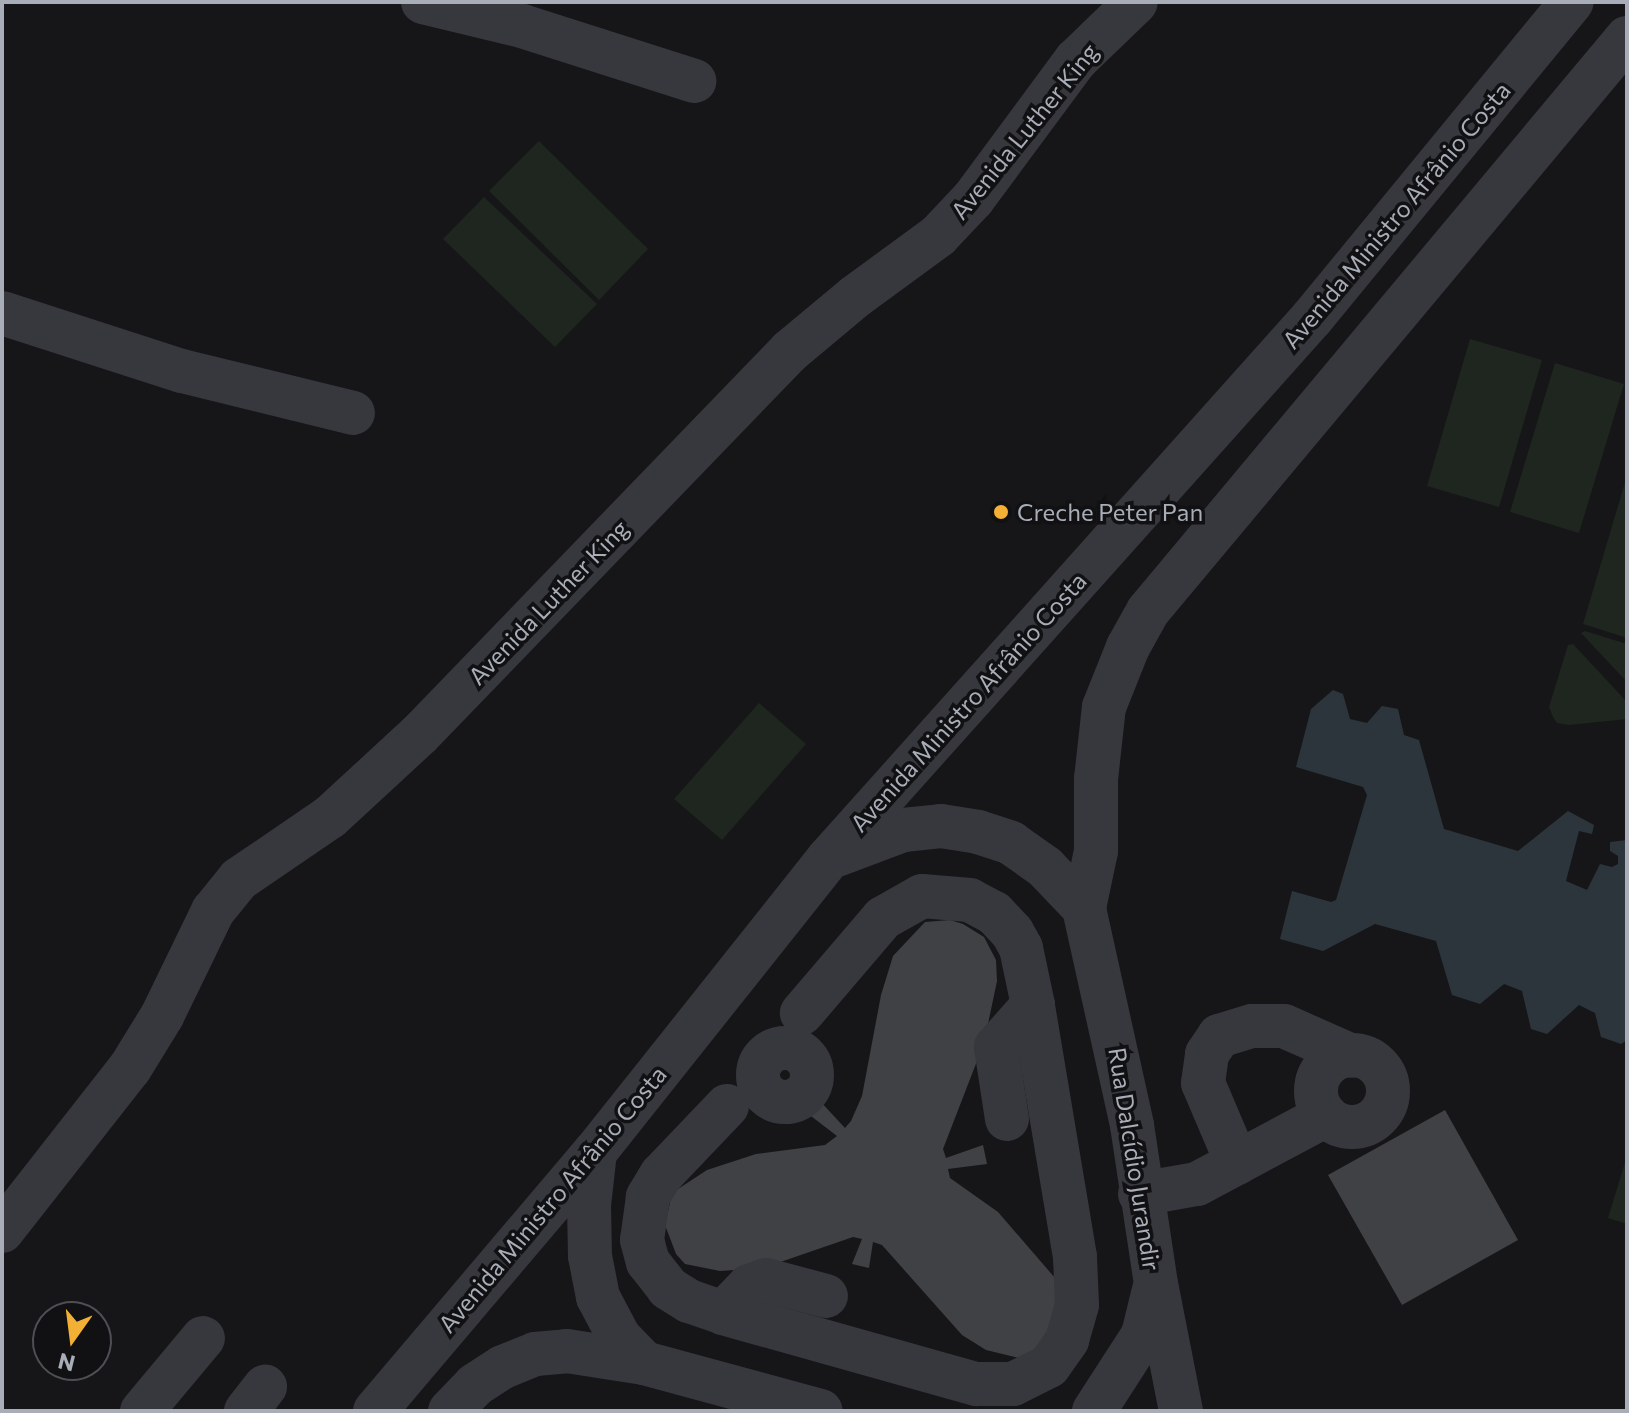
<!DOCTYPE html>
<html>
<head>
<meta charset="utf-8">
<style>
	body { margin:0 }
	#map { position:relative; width:1629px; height:1413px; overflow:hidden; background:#161618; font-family:Commissioner,sans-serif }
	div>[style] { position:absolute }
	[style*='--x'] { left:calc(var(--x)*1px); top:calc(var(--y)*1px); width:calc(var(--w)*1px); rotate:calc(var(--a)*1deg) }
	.green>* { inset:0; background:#1e261f }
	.water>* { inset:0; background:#2c353c }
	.building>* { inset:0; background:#404145 }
	.minor>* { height:44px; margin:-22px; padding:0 22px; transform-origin:22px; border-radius:22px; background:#37383d }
	.minor>.ring { margin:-22px; padding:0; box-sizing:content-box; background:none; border:44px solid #37383d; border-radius:50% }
	.dots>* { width:22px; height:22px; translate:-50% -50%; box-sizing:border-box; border:4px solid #111113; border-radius:50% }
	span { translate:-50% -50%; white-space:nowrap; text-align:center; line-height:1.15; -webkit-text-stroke:7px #111113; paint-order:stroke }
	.street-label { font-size:24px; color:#a8adb8 }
	.poi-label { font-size:24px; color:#a8adb8 }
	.left { translate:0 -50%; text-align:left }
	.frame { position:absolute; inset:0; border:4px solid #a8adb8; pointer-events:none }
	.north { position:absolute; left:32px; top:1301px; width:80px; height:80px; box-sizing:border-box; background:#111113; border:2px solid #4d4f55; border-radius:50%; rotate:194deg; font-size:22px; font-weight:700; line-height:32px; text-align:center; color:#a8adb8 }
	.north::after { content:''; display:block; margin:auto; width:28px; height:36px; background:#f2b134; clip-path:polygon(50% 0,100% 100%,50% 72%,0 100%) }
</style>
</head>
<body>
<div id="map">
	<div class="green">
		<i style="clip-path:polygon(539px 141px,648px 249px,599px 300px,489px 191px)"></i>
		<i style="clip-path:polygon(484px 197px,597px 304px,555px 347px,443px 239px)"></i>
		<i style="clip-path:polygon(1470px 339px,1542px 360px,1499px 507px,1427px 486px)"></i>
		<i style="clip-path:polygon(1555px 363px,1624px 384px,1579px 533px,1510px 512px)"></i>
		<i style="clip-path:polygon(1626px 479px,1627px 480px,1627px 638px,1583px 624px)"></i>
		<i style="clip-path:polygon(1585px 631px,1627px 644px,1627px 682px,1581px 633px)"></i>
		<i style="clip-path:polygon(1573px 644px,1627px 702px,1627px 719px,1569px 725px,1557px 723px,1553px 717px,1549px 707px,1568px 645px)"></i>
		<i style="clip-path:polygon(759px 703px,806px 744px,722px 840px,674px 799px)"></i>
		<i style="clip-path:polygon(1627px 1156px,1627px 1224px,1608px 1218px)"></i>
	</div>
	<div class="water">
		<i style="clip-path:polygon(1333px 690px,1343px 694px,1350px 719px,1367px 723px,1382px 706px,1398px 709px,1404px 735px,1419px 740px,1444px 829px,1518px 851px,1568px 811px,1594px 825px,1592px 834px,1579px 831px,1566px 881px,1587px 890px,1600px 864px,1612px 867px,1618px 864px,1618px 856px,1610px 851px,1610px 842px,1627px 840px,1627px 1040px,1621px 1044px,1601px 1037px,1595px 1013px,1579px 1005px,1547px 1034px,1531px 1029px,1522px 991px,1504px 984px,1480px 1004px,1452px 995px,1436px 941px,1375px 924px,1323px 951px,1280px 939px,1292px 891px,1331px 902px,1336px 900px,1367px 795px,1363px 787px,1296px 767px,1311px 709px)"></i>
	</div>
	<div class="building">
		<i style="clip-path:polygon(950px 920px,963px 924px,984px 937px,996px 960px,997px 981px,984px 1043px,943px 1149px,946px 1158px,983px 1145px,987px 1164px,948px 1169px,950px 1178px,998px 1212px,1055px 1278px,1059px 1316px,1041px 1349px,1019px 1358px,986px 1350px,962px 1335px,882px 1245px,873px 1242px,869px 1268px,852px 1264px,862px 1239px,853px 1237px,763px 1268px,720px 1271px,685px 1264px,676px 1254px,665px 1225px,671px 1198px,678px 1189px,707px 1170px,756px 1154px,825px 1145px,837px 1136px,807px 1113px,819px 1100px,845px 1128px,851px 1121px,862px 1096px,881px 995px,893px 956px,925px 922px)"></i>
		<i style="clip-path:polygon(1445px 1110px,1518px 1240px,1402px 1305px,1328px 1175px)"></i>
	</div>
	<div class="minor">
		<i style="--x:423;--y:2;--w:102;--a:13.6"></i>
		<i style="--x:522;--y:26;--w:181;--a:17.7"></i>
		<i style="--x:2;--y:313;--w:189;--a:17.9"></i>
		<i style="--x:182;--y:371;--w:176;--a:13.8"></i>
		<i style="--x:837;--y:855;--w:71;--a:-20.7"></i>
		<i style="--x:903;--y:830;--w:38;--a:-6"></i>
		<i style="--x:941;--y:826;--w:37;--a:9"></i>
		<i style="--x:978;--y:832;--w:35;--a:18"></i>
		<i style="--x:1011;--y:843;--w:42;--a:35.2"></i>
		<i style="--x:1045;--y:867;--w:57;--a:46.4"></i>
		<i class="ring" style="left:758px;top:1048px;width:10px;height:10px"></i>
		<i class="ring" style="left:1316px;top:1055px;width:28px;height:28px"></i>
		<i style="--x:727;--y:1106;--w:95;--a:133.7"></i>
		<i style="--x:661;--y:1175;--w:26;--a:121"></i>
		<i style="--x:648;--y:1197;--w:43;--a:97.9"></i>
		<i style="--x:642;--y:1240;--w:23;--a:75"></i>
		<i style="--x:648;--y:1262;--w:33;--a:52"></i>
		<i style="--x:668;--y:1288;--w:25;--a:32"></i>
		<i style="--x:689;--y:1301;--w:36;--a:19"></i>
		<i style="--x:723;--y:1313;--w:263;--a:15.7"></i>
		<i style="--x:976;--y:1384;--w:37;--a:0"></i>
		<i style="--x:1013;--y:1384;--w:40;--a:-26.6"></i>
		<i style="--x:1049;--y:1366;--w:32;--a:-55"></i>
		<i style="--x:1067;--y:1340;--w:36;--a:-74"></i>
		<i style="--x:1077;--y:1305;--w:48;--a:-92.4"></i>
		<i style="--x:1075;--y:1257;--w:255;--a:-99.5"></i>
		<i style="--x:1033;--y:1005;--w:58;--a:-101.9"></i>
		<i style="--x:1021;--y:948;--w:18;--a:-119"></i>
		<i style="--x:1012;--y:932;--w:26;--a:-133"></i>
		<i style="--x:994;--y:913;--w:27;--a:-152"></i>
		<i style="--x:970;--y:900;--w:48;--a:-175.2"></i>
		<i style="--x:922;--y:896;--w:45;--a:150.6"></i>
		<i style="--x:883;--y:918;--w:125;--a:130.5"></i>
		<i style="--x:1007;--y:1119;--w:73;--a:-98.7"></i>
		<i style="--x:996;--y:1047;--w:56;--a:-48.6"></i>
		<i style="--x:595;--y:1152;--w:53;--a:96.5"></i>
		<i style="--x:589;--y:1205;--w:51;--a:88.9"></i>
		<i style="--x:590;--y:1256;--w:42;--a:79"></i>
		<i style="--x:598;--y:1297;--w:45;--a:62.3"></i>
		<i style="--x:619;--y:1337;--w:36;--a:46"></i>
		<i style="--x:1237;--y:1163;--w:87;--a:-113"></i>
		<i style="--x:1203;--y:1083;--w:29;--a:-82"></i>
		<i style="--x:1207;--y:1054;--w:22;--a:-56"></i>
		<i style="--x:1219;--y:1036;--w:34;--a:-17"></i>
		<i style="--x:1252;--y:1026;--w:32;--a:0"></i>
		<i style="--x:1284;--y:1026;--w:74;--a:23.8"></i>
		<i style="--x:1140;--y:1194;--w:58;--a:-10"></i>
		<i style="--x:1197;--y:1184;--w:146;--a:-28.1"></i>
		<i style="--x:2;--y:1231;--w:207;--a:-51.9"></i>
		<i style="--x:130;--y:1068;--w:61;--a:-58.4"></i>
		<i style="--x:162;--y:1016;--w:117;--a:-64.1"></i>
		<i style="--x:213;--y:911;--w:41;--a:-50.9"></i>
		<i style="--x:239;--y:879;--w:110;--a:-34.3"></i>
		<i style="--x:330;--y:817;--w:121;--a:-42.7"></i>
		<i style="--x:419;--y:735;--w:534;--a:-45.99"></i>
		<i style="--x:790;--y:351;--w:86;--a:-39.8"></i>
		<i style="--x:856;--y:296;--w:102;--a:-36.2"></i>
		<i style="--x:938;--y:236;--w:51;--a:-46.6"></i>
		<i style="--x:973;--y:199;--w:173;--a:-53.5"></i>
		<i style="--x:1076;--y:60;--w:83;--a:-44"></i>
		<i style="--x:723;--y:1313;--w:37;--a:-46"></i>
		<i style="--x:749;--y:1286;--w:18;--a:-19"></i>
		<i style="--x:766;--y:1280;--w:62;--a:14.9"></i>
		<i style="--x:142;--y:1411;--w:95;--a:-50.1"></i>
		<i style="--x:246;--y:1411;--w:31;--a:-52"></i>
		<i style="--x:375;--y:1411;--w:340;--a:-49.7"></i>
		<i style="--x:595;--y:1152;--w:374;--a:-51.5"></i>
		<i style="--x:828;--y:859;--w:726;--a:-48.18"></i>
		<i style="--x:1312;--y:318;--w:409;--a:-50.6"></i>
		<i style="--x:450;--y:1411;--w:36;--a:-46"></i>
		<i style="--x:475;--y:1385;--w:33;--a:-33"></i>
		<i style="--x:503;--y:1367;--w:35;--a:-22"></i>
		<i style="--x:535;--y:1354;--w:32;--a:-5"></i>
		<i style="--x:567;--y:1351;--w:78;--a:8.9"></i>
		<i style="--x:644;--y:1363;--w:183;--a:15.2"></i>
		<i style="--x:1094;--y:1411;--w:90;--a:-57.2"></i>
		<i style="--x:1143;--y:1335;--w:46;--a:-76.3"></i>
		<i style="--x:1181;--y:1411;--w:129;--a:-101.1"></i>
		<i style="--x:1156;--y:1284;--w:161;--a:-98.6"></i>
		<i style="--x:1132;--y:1125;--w:222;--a:-102.5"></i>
		<i style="--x:1084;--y:908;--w:58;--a:-78.1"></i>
		<i style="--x:1096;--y:851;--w:72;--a:-90"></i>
		<i style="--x:1096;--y:779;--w:72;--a:-83.7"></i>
		<i style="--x:1104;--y:707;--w:65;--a:-68.2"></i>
		<i style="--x:1128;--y:647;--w:41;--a:-60.9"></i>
		<i style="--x:1148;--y:611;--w:747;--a:-50.11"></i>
	</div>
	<div class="dots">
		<i style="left:1001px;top:512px;background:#f2b134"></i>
	</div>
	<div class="street-label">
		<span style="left:1024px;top:131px;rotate:-51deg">Avenida Luther King</span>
		<span style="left:1396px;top:215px;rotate:-50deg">Avenida Ministro Afrânio Costa</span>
		<span style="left:548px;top:602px;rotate:-46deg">Avenida Luther King</span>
		<span style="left:968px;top:702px;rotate:-48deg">Avenida Ministro Afrânio Costa</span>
		<span style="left:1135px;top:1159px;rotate:81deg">Rua Dalcídio Jurandir</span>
		<span style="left:552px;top:1199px;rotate:-50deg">Avenida Ministro Afrânio Costa</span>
	</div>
	<div class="poi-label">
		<span class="left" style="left:1017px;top:512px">Creche Peter Pan</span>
	</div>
	<div class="frame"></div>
	<div class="north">N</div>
</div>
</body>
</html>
